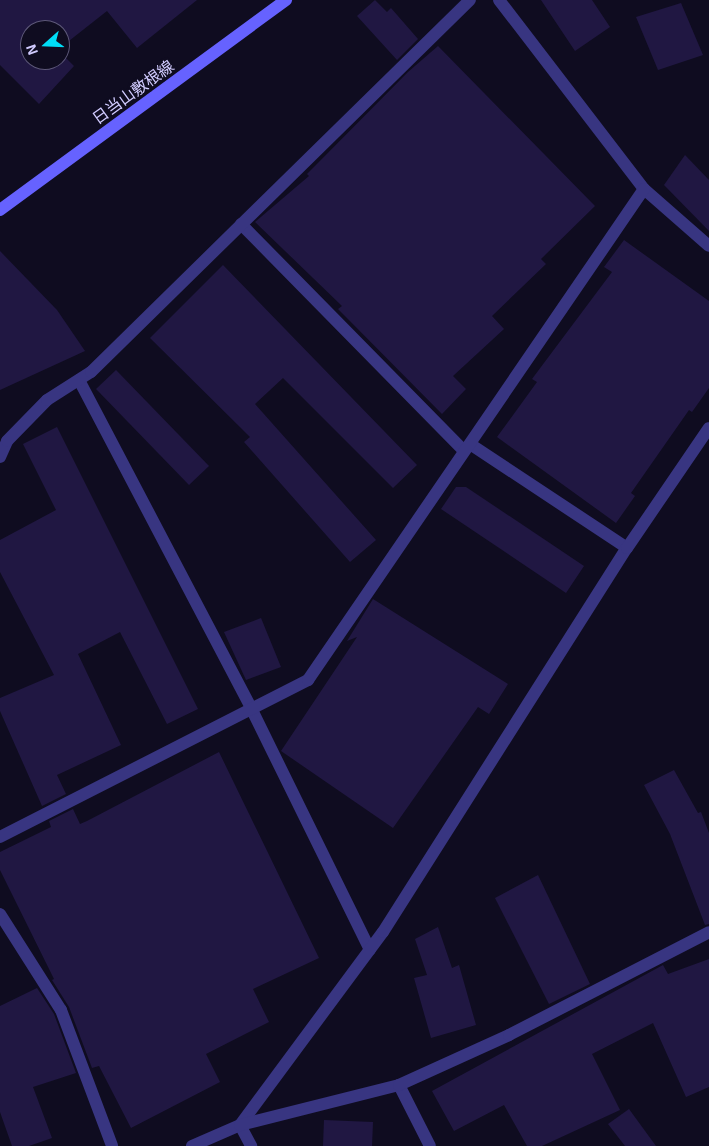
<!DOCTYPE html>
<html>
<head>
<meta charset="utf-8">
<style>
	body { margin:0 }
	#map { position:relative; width:709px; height:1146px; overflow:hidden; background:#0f0c20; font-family:"Exo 2","Noto Sans JP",sans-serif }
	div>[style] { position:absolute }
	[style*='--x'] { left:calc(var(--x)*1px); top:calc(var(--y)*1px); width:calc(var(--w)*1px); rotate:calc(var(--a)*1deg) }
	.building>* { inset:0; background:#201742 }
	.street>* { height:12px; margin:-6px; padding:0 6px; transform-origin:6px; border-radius:6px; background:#383581 }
	.secondary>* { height:12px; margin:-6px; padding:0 6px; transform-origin:6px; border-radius:6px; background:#6662ff }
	span { translate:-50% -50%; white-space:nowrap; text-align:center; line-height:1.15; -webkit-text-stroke:4.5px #0f0c20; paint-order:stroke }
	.street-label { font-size:16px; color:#d1cbff }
	.north { position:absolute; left:20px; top:20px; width:50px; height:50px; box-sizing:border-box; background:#0f0c20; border:1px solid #5d5879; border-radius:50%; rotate:250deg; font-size:14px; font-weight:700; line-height:20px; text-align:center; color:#d1cbff }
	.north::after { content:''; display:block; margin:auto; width:18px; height:22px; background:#00ddf6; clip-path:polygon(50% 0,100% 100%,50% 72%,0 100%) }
</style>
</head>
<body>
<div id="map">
	<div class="building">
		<i style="clip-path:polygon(0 0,197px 0,137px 48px,107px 11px,60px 48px,60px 30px,30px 30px,30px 60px,60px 60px,60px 52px,74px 66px,39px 104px,0 65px)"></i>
		<i style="clip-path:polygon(375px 0,387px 12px,391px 8px,418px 39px,397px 60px,357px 16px)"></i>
		<i style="clip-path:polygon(541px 0,592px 0,610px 27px,575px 51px)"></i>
		<i style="clip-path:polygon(681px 3px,703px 55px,658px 70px,636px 17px)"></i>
		<i style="clip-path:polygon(438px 46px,595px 206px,541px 259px,546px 264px,492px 316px,504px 329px,453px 376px,466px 389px,442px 414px,338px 309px,342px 306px,255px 222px,309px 176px,307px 174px,408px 72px)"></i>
		<i style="clip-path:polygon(685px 155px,709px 180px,709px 231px,664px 185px)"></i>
		<i style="clip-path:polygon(624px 240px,709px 301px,709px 388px,692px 412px,689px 410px,631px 493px,635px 496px,616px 523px,497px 437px,537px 382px,532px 379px,612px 272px,604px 267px)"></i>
		<i style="clip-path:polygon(0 251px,57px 310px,85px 351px,0 390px)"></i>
		<i style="clip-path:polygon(223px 265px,417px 465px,393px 488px,283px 378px,255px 404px,376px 540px,350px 562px,244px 442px,250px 437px,150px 338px)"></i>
		<i style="clip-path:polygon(116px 370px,209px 466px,189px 485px,96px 389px)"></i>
		<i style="clip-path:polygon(57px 427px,198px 709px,167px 724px,120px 632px,78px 654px,121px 745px,57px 775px,66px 794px,42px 806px,0 711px,0 698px,54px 675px,0 572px,0 540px,56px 510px,23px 444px)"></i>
		<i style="clip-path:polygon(456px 487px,466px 487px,584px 566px,566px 593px,441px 509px)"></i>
		<i style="clip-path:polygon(373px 599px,508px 684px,489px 714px,478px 707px,393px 828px,281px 751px,357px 637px,347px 641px)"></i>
		<i style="clip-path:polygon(261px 618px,281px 667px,246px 680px,224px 632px)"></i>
		<i style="clip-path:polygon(219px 752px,319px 958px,253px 989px,269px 1022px,206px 1054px,220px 1082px,131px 1128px,99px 1066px,92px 1068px,69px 1007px,52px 980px,54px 979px,0 870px,0 852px,51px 827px,49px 821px,73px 809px,80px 824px,87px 821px)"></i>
		<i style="clip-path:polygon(674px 770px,698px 813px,701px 812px,709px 833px,709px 924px,705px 925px,670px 834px,644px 785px)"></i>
		<i style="clip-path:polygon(538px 875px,590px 984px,549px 1004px,495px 898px)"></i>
		<i style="clip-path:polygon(438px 927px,452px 968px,459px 965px,476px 1025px,431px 1038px,414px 978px,427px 975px,415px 939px)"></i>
		<i style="clip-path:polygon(709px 959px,709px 1087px,686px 1097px,653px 1023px,592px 1054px,620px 1110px,542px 1146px,527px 1146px,504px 1105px,454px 1131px,432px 1091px,663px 965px,668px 974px)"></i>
		<i style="clip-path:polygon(37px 988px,54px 1014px,76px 1073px,33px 1087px,52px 1138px,29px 1146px,12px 1146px,0 1112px,0 1006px)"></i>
		<i style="clip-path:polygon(629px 1109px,656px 1146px,625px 1146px,608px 1124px)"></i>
		<i style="clip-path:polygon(324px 1120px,373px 1122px,372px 1146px,323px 1146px)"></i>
	</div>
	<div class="street">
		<i style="--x:499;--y:0;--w:238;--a:52.5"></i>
		<i style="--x:644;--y:189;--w:86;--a:41.2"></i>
		<i style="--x:241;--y:224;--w:318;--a:45.5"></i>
		<i style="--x:79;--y:380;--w:373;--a:62.3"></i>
		<i style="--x:252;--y:710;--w:267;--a:63.8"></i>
		<i style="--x:470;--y:444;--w:188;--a:33.5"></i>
		<i style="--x:0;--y:457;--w:17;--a:-66"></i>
		<i style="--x:7;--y:441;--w:57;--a:-45.7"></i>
		<i style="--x:47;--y:400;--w:52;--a:-32.5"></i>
		<i style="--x:91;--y:372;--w:531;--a:-44.47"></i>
		<i style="--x:0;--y:837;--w:346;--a:-27"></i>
		<i style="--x:308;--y:680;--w:595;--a:-55.62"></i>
		<i style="--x:0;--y:914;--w:114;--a:57.6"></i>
		<i style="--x:61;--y:1010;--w:145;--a:69.4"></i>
		<i style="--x:399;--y:1085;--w:68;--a:63.1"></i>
		<i style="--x:240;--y:1125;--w:240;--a:-53.5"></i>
		<i style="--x:383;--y:932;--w:455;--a:-57.6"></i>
		<i style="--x:627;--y:548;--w:145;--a:-55.7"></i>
		<i style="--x:240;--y:1125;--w:24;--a:62"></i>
		<i style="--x:192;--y:1146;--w:52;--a:-23.6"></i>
		<i style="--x:240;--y:1125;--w:164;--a:-14.1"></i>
		<i style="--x:399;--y:1085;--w:121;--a:-24.4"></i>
		<i style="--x:509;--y:1035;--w:225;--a:-27.2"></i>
	</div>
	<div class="secondary">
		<i style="--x:0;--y:210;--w:355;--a:-36.3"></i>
	</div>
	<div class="street-label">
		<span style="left:133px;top:92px;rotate:-36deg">日当山敷根線</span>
	</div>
	<div class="north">N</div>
</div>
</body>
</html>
